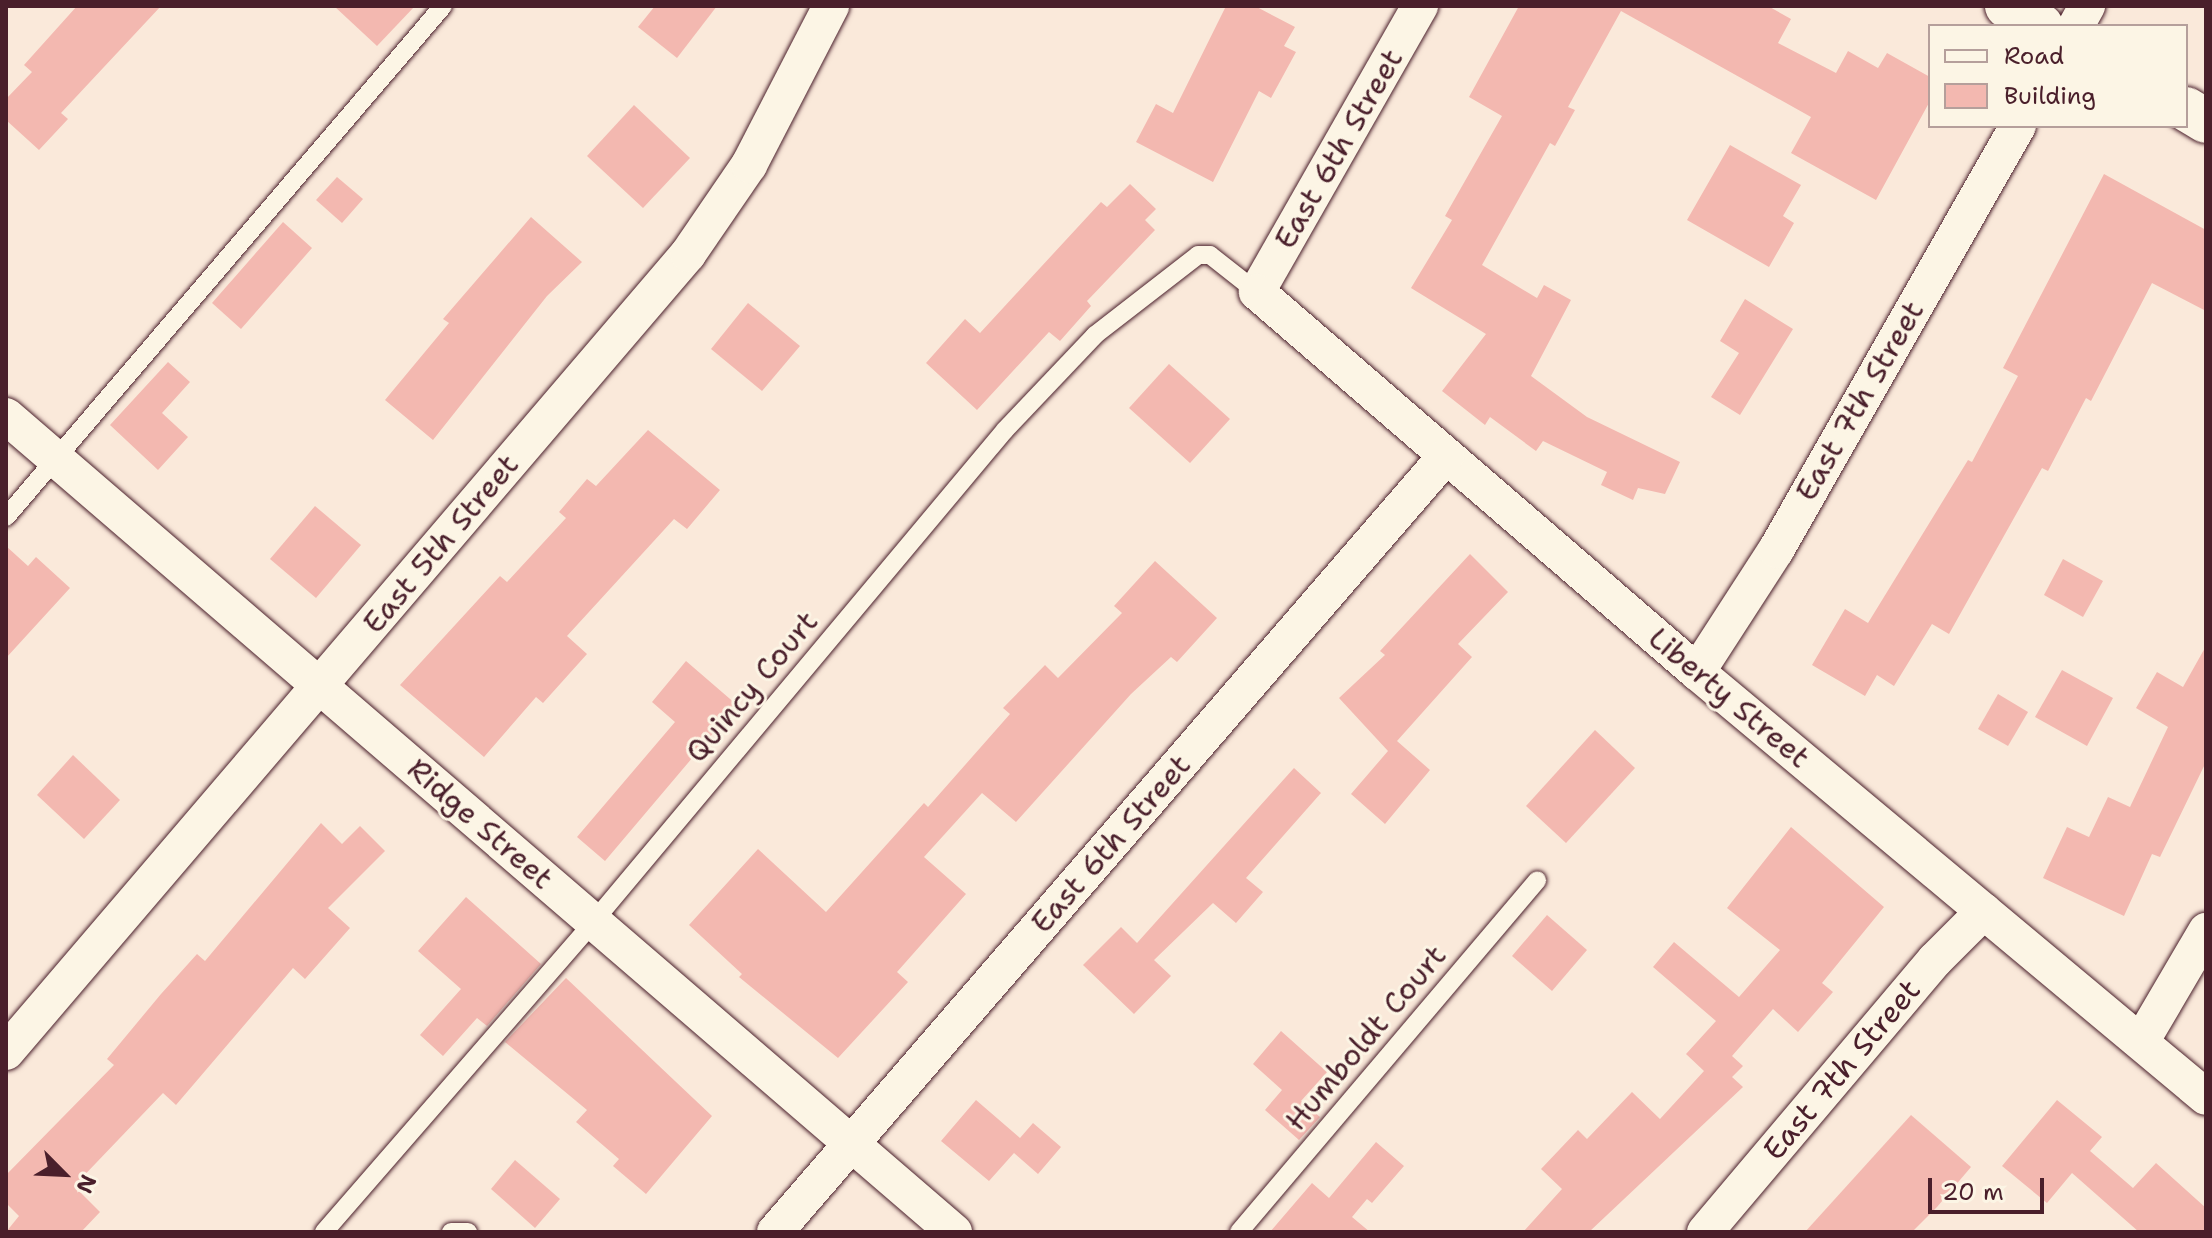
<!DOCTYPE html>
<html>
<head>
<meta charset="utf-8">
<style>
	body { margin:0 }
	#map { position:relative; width:2212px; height:1238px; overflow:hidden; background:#fae9da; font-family:"Shantell Sans",sans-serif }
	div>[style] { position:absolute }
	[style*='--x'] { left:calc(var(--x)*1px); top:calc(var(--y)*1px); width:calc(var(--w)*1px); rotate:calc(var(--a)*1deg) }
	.building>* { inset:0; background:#f3b8b0 }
	.roads { filter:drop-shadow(0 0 2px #4a1f2b) drop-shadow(0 0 2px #4a1f2b) }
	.lane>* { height:18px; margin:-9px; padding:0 9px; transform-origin:9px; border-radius:9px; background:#fcf5e5 }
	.street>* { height:36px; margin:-18px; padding:0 18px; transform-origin:18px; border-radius:18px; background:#fcf5e5 }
	.secondary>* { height:44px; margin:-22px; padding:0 22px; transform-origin:22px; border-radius:22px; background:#fcf5e5 }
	span { translate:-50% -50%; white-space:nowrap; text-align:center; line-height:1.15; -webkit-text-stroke:6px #fcf5e5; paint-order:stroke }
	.street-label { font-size:30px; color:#4a1f2b }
	.frame { position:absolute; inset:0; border:8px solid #4a1f2b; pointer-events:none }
	.legend { position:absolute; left:1928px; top:24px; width:260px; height:104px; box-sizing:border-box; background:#fcf5e5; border:2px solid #b59f9b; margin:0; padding:10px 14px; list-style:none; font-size:24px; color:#4a1f2b }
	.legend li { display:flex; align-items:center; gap:16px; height:40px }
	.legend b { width:40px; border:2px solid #b59f9b }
	.north { position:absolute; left:24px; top:1134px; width:80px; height:80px; -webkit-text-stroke:6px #fcf5e5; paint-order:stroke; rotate:114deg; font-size:22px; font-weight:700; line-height:32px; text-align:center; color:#4a1f2b }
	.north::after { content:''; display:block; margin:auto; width:28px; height:36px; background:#4a1f2b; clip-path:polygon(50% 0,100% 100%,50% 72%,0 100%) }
	.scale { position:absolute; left:1928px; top:1178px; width:116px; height:36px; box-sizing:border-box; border:4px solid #4a1f2b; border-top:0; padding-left:10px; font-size:24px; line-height:28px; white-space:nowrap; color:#4a1f2b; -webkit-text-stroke:6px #fcf5e5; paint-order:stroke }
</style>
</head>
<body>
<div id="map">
	<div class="building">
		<i style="clip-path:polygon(77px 6px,161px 6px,61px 113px,68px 119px,39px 150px,6px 120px,6px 99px,32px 72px,24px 65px)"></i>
		<i style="clip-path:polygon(334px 6px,415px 6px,377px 46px)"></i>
		<i style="clip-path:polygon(655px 6px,717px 6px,677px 58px,638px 27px)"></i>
		<i style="clip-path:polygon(1226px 6px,1255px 6px,1295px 27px,1284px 46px,1296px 52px,1271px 98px,1259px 91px,1213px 182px,1136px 142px,1156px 104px,1173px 113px)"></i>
		<i style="clip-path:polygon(1519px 6px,1768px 6px,1791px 19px,1778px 43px,1836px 73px,1848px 51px,1878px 68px,1887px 53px,1930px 77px,1930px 101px,1876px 200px,1791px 153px,1811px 117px,1621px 11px,1568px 107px,1575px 110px,1555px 146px,1550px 143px,1482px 265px,1537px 298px,1544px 285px,1571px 300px,1531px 376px,1587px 417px,1680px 462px,1665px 494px,1638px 488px,1633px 500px,1601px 485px,1607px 472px,1543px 441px,1536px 451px,1490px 417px,1485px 425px,1442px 391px,1486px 334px,1411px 288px,1452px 220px,1445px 216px,1502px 116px,1469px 97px)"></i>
		<i style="clip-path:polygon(634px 105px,690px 158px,643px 208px,587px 156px)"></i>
		<i style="clip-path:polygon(1730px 145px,1801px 185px,1783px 216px,1794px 223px,1769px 267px,1687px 220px)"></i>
		<i style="clip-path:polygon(2104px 174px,2206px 230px,2206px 311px,2152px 283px,2091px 401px,2086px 398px,2048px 471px,2042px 468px,1949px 634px,1932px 624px,1894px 686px,1877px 675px,1865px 696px,1812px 665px,1845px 609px,1868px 623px,1968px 460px,1972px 462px,2018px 376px,2003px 368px)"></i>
		<i style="clip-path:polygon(337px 177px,363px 199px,342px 223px,316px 200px)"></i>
		<i style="clip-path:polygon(1130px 184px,1156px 209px,1145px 220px,1155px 230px,1087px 301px,1091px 306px,1060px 341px,1049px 332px,977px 410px,926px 363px,965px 319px,980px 333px,1101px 202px,1107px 207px)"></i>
		<i style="clip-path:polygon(531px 217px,582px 262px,547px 296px,433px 440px,385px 400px,449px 323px,443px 319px)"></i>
		<i style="clip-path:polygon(283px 222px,312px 248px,241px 329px,212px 303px)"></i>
		<i style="clip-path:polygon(1745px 299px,1793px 329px,1740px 415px,1711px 397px,1739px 353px,1720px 341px)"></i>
		<i style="clip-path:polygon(748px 303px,800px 346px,762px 391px,711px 349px)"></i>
		<i style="clip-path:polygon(168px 362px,190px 382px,162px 413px,188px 437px,158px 470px,110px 425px)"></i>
		<i style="clip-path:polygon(1169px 364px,1230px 419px,1190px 463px,1129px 408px)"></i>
		<i style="clip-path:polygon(648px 430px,720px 490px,687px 529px,674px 519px,567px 636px,587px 654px,543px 703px,536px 697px,484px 757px,400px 685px,500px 576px,507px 582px,566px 518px,559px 512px,587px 479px,596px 486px)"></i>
		<i style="clip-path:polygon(315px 506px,361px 545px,316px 598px,270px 559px)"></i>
		<i style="clip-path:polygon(6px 546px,28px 566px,36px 557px,70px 588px,6px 658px)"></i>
		<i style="clip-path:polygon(1470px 554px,1508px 592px,1458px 644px,1472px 657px,1397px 741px,1430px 770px,1385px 824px,1351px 794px,1388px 751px,1339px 698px,1385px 655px,1380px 651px)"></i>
		<i style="clip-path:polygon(2063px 559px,2103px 581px,2083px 617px,2044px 595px)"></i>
		<i style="clip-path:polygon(1155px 561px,1217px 618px,1177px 662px,1171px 657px,1131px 694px,1016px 822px,982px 793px,924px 857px,966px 894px,897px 972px,908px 982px,838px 1058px,739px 977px,742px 974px,689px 925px,758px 849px,826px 912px,924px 803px,928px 807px,1010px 714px,1003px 708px,1045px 665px,1058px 678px,1122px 613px,1114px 606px)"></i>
		<i style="clip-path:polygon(2206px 646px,2206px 762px,2160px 857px,2152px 854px,2124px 916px,2043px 878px,2067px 827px,2089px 837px,2108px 797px,2130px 807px,2168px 727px,2136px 708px,2157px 672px,2183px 687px)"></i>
		<i style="clip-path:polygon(686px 661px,737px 705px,605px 861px,577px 837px,675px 722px,652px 702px)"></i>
		<i style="clip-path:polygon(2062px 670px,2113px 698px,2087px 746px,2035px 717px)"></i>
		<i style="clip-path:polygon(1998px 694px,2028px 712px,2008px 746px,1978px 729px)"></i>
		<i style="clip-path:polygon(1595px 730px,1635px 768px,1566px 843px,1526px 806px)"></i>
		<i style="clip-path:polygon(73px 755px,120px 800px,84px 839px,37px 795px)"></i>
		<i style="clip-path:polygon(1294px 768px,1321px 793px,1246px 878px,1263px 892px,1236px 923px,1213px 903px,1154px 960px,1171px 976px,1134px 1014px,1083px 965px,1121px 927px,1137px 943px)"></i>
		<i style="clip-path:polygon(321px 823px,342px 844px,360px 826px,385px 851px,328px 908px,350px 928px,305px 979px,293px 968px,176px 1105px,163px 1093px,74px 1186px,100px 1212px,81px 1232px,6px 1232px,19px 1216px,6px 1203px,6px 1175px,114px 1065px,107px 1059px,161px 994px,197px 954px,205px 961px)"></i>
		<i style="clip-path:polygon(1791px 827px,1884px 907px,1822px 983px,1833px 992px,1798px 1032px,1773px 1009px,1732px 1056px,1743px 1066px,1732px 1077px,1743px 1087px,1589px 1232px,1523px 1232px,1562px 1189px,1541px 1169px,1578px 1130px,1587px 1139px,1632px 1092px,1660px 1119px,1704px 1071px,1686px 1054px,1716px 1021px,1653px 967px,1674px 942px,1739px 997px,1780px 950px,1727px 908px)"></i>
		<i style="clip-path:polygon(466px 897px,541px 964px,487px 1026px,477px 1018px,443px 1056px,420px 1035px,461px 989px,418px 951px)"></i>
		<i style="clip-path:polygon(1547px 915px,1587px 950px,1552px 991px,1512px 956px)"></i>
		<i style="clip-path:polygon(566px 978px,712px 1116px,646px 1194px,613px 1166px,619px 1159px,576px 1122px,587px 1110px,505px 1042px)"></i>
		<i style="clip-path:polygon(1281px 1031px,1327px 1072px,1301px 1101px,1320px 1117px,1299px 1140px,1265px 1110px,1282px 1090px,1253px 1064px)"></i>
		<i style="clip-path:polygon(976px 1100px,1020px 1138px,1033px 1123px,1061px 1147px,1038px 1174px,1014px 1153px,989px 1181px,941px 1141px)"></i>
		<i style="clip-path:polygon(2057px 1100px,2102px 1137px,2090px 1151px,2133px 1188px,2156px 1163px,2206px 1208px,2206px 1232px,2139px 1232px,2072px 1173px,2047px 1203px,2002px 1166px)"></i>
		<i style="clip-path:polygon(1911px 1115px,1971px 1167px,1937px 1207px,1912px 1232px,1805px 1232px)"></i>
		<i style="clip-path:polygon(1376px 1142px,1404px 1166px,1372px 1203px,1367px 1199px,1352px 1217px,1370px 1232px,1270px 1232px,1312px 1183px,1329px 1198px)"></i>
		<i style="clip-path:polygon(515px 1160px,560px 1199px,535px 1228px,491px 1189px)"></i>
	</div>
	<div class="roads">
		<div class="lane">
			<i style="--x:6;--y:517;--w:672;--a:-49.46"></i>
			<i style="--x:324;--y:1232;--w:412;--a:-49"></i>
			<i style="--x:594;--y:921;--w:640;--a:-50.07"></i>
			<i style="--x:1005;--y:430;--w:131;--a:-46.5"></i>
			<i style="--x:1095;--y:335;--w:130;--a:-37.8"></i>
			<i style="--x:1198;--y:255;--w:12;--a:0"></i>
			<i style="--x:1210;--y:255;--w:60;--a:38.2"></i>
			<i style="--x:451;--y:1232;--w:17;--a:0"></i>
			<i style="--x:1239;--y:1232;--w:461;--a:-49.7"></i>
		</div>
		<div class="street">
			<i style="--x:1420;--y:6;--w:329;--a:119.7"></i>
			<i style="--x:1257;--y:292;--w:581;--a:40.82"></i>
			<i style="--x:1697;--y:672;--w:663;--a:39.86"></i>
			<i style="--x:2076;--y:26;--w:23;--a:-61"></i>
			<i style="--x:6;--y:416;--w:1251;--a:40.72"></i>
			<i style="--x:1697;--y:672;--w:145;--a:-57.1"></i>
			<i style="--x:1776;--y:550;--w:488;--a:-60.3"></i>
			<i style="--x:2141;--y:1042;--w:129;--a:-59.6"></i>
			<i style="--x:6;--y:1052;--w:1050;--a:-49.48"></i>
			<i style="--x:688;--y:254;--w:108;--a:-55.6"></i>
			<i style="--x:749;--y:165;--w:179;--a:-62.7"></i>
			<i style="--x:775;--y:1232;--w:1026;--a:-49.15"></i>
			<i style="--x:1705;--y:1232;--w:356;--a:-49.8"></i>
			<i style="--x:1935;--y:960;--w:69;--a:-45"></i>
		</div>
		<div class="secondary">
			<i style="--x:2007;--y:6;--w:39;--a:30"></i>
			<i style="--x:2186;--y:109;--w:23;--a:31"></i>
		</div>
	</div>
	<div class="street-label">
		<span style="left:1339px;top:149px;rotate:-60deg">East 6th Street</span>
		<span style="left:1860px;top:401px;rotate:-60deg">East 7th Street</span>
		<span style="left:441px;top:544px;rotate:-50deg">East 5th Street</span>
		<span style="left:752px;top:687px;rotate:-50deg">Quincy Court</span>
		<span style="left:1729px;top:698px;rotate:40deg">Liberty Street</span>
		<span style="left:480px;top:824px;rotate:41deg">Ridge Street</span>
		<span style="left:1111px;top:844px;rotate:-49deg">East 6th Street</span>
		<span style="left:1366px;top:1038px;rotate:-50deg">Humboldt Court</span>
		<span style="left:1842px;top:1070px;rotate:-50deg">East 7th Street</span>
	</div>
	<div class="frame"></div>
	<ul class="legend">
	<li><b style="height:10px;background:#fcf5e5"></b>Road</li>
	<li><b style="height:22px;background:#f3b8b0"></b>Building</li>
	</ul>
	<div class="north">N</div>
	<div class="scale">20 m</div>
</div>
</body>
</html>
